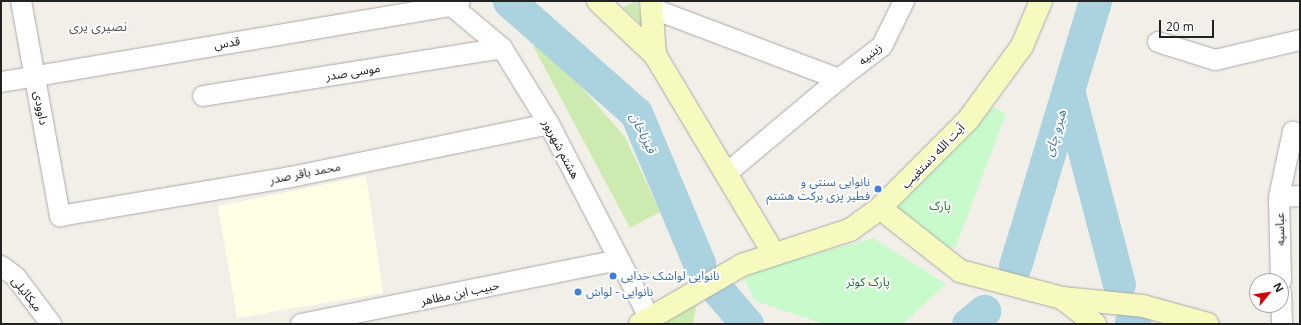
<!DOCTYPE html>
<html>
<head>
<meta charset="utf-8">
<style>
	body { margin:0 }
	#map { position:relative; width:1301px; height:325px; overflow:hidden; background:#f2efe9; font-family:"Open Sans","Noto Sans Arabic",sans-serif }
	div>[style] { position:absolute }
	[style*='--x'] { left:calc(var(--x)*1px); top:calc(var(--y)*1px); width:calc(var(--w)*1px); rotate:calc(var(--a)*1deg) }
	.education>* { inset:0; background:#ffffe5 }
	.grass>* { inset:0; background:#cdebb0 }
	.park>* { inset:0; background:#c8facc }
	.river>* { height:33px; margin:-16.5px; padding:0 16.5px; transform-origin:16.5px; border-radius:16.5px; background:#aad3df }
	.roads { filter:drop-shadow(0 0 1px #a9a9a9) drop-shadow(0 0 1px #a9a9a9) }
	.minor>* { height:20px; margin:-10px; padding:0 10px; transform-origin:10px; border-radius:10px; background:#fff }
	.secondary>* { height:22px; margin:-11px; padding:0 11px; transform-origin:11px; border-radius:11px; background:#f7fabf }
	.dots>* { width:11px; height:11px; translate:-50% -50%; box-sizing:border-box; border:2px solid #fff; border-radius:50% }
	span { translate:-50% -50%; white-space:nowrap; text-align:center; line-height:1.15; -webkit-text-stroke:4px #fff; paint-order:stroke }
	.street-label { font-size:12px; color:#222 }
	.shop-label { font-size:12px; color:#366cbe }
	.right { translate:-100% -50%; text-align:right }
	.left { translate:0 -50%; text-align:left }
	.park-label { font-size:12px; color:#0c8416 }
	.neighbourhood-label { font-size:13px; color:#555 }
	.water-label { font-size:13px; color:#4a7aab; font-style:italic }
	.frame { position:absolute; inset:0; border:2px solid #222; pointer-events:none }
	.north { position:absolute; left:1249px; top:273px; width:40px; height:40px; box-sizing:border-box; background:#fff; border:1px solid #a7a7a7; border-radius:50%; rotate:60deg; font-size:11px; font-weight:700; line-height:16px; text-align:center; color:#222 }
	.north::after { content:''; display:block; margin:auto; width:14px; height:18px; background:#d40000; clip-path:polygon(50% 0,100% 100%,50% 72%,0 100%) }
	.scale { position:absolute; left:1159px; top:20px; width:55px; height:18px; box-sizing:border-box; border:2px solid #222; border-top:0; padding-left:5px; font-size:12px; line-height:14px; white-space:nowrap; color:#222; -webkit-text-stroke:3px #fff; paint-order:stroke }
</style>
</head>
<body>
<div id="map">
	<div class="education">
		<i style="clip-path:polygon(366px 176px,383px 293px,237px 318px,218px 206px)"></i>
	</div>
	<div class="grass">
		<i style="clip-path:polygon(637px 1px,643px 26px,623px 7px)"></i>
		<i style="clip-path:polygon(543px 43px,625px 137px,660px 212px,630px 228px,533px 46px)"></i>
		<i style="clip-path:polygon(699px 289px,693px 324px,656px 324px)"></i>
	</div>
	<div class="park">
		<i style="clip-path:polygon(994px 107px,1006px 114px,955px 248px,944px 247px,897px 208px)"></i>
		<i style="clip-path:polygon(873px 238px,946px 284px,904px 323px,825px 324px,755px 301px,742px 274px)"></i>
	</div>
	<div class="river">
		<i style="--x:509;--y:1;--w:169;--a:41.4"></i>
		<i style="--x:636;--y:113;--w:163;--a:67.2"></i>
		<i style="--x:1068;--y:90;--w:201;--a:75.3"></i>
		<i style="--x:1015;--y:266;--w:277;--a:-73.2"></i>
		<i style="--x:710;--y:281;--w:57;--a:49.3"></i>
		<i style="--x:1131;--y:322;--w:4;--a:27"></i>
		<i style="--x:968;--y:324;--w:21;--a:-39"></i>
	</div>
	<div class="roads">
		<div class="minor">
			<i style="--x:21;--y:1;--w:219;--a:79.7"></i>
			<i style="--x:60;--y:216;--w:234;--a:-9.6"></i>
			<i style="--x:291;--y:177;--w:263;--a:-11.6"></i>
			<i style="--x:446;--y:1;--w:73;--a:40"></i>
			<i style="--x:502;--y:48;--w:89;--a:58.3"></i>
			<i style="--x:549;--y:124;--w:217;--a:62.6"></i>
			<i style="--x:651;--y:8;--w:201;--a:20.7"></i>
			<i style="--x:839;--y:79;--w:146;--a:140"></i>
			<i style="--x:1158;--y:42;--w:60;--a:17.5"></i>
			<i style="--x:1215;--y:60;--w:87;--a:-13.2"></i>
			<i style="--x:839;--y:79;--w:54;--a:-37.5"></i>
			<i style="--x:882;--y:46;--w:50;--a:-63.9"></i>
			<i style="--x:1;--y:82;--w:459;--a:-9.6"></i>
			<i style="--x:454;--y:5;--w:7;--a:-34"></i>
			<i style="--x:203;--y:96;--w:303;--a:-9.1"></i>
			<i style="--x:1279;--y:197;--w:67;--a:-78"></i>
			<i style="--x:1;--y:266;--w:17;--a:36"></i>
			<i style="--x:15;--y:276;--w:60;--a:53.1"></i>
			<i style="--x:1281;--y:281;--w:84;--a:-91.4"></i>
			<i style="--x:1279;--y:197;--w:21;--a:-3"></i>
			<i style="--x:1281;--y:293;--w:31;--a:88"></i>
			<i style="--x:301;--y:324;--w:324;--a:-11.4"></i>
		</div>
		<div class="secondary">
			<i style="--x:598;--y:1;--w:79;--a:43.5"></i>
			<i style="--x:655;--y:55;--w:232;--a:59.1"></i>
			<i style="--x:651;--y:1;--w:54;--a:85.8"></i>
			<i style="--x:880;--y:208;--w:102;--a:38.2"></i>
			<i style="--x:960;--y:271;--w:106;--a:14.8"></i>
			<i style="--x:1062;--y:298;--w:81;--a:5.6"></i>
			<i style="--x:1143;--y:306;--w:67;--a:15.5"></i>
			<i style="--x:1062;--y:298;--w:42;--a:38.2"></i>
			<i style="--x:640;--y:324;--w:118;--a:-30"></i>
			<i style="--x:742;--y:265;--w:114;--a:-18"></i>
			<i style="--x:850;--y:230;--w:37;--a:-36"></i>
			<i style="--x:880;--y:208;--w:124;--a:-45"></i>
			<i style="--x:968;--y:120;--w:92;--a:-53.9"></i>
			<i style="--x:1022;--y:46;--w:49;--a:-67.1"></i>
		</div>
	</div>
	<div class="dots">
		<i style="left:878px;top:189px;background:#3f7fe0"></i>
		<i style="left:613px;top:276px;background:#3f7fe0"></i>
		<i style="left:578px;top:292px;background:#3f7fe0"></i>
	</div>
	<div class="street-label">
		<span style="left:227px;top:43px;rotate:-9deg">قدس</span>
		<span style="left:870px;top:54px;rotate:-41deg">زینبیه</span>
		<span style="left:353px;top:72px;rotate:-9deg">موسی صدر</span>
		<span style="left:41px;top:108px;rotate:80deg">داوودی</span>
		<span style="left:561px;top:149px;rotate:62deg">هشتم شهریور</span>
		<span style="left:933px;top:156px;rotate:-46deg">آیت الله دستغیب</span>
		<span style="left:305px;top:173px;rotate:-11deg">محمد باقر صدر</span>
		<span style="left:1280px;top:229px;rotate:-91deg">عباسیه</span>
		<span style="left:460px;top:293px;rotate:-12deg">حبیب ابن مظاهر</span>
		<span style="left:27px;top:294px;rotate:51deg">میکائیلی</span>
	</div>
	<div class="shop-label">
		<span class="right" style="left:870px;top:189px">نانوایی سنتی و<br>فطیر پزی برکت هشتم</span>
		<span class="left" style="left:621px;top:276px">نانوایی لواشک خدایی</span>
		<span class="left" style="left:586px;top:292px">نانوایی - لواش</span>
	</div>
	<div class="park-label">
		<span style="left:940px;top:206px">پارک</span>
		<span style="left:868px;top:282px">پارک کوثر</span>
	</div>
	<div class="neighbourhood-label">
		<span style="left:98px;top:26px">نصیری یری</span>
	</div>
	<div class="water-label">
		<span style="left:643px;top:133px;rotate:64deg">قیزباخان</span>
		<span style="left:1055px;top:133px;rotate:-73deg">هیرو چای</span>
	</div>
	<div class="frame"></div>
	<div class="north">N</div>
	<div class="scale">20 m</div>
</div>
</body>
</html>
